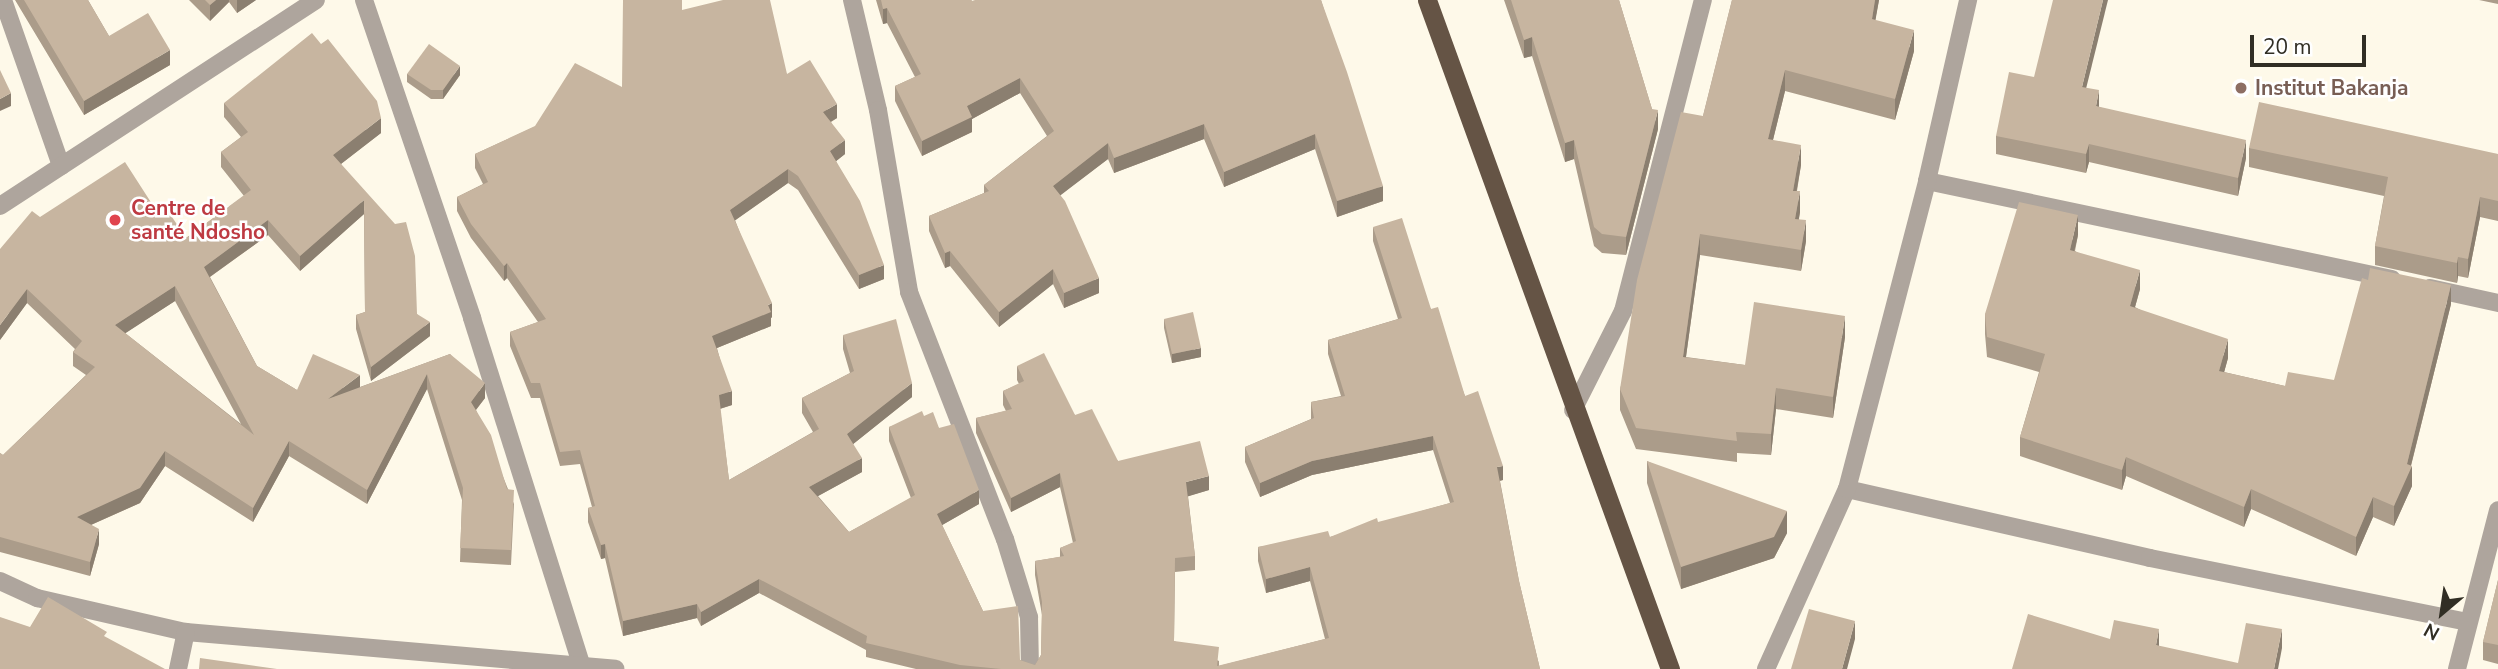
<!DOCTYPE html>
<html>
<head>
<meta charset="utf-8">
<style>
	body { margin:0 }
	#map { position:relative; width:2498px; height:669px; overflow:hidden; background:#fef9e9; font-family:"Nunito Sans",sans-serif }
	div>[style] { position:absolute }
	[style*='--x'] { left:calc(var(--x)*1px); top:calc(var(--y)*1px); width:calc(var(--w)*1px); rotate:calc(var(--a)*1deg) }
	.minor>* { height:18px; margin:-9px; padding:0 9px; transform-origin:9px; border-radius:9px; background:#aea59d }
	.tertiary>* { height:18px; margin:-9px; padding:0 9px; transform-origin:9px; border-radius:9px; background:#aea59d }
	.trunk>* { height:19px; margin:-9.5px; padding:0 9.5px; transform-origin:9.5px; border-radius:9.5px; background:#655445 }
	.wall>* { inset:0; background:#ab9c8a }
	.shaded-wall>* { inset:0; background:#8b7f70 }
	.building>* { inset:0; background:#c7b5a0 }
	.dots>* { width:19px; height:19px; translate:-50% -50%; box-sizing:border-box; border:4px solid #fff; border-radius:50% }
	span { translate:-50% -50%; white-space:nowrap; text-align:center; line-height:1.15; -webkit-text-stroke:5px #fff; paint-order:stroke }
	.education-label { font-size:21px; color:#785e54; font-weight:700 }
	.left { translate:0 -50%; text-align:left }
	.health-label { font-size:21px; color:#be3a42; font-weight:700 }
	.north { position:absolute; left:2407px; top:578px; width:70px; height:70px; -webkit-text-stroke:5px #fff; paint-order:stroke; rotate:209deg; font-size:19px; font-weight:700; line-height:28px; text-align:center; color:#312e24 }
	.north::after { content:''; display:block; margin:auto; width:24px; height:32px; background:#312e24; clip-path:polygon(50% 0,100% 100%,50% 72%,0 100%) }
	.scale { position:absolute; left:2250px; top:35px; width:116px; height:32px; box-sizing:border-box; border:4px solid #312e24; border-top:0; padding-left:9px; font-size:21px; line-height:24px; white-space:nowrap; color:#312e24; -webkit-text-stroke:5px #fff; paint-order:stroke }
</style>
</head>
<body>
<div id="map">
	<div class="minor">
		<i style="--x:3;--y:0;--w:176;--a:70.7"></i>
		<i style="--x:364;--y:0;--w:336;--a:71.2"></i>
		<i style="--x:472;--y:318;--w:368;--a:72.5"></i>
		<i style="--x:852;--y:0;--w:113;--a:76.7"></i>
		<i style="--x:878;--y:110;--w:185;--a:80.3"></i>
		<i style="--x:909;--y:292;--w:265;--a:68.8"></i>
		<i style="--x:1005;--y:539;--w:82;--a:72.9"></i>
		<i style="--x:1029;--y:617;--w:52;--a:88.9"></i>
		<i style="--x:1927;--y:181;--w:475;--a:11.9"></i>
		<i style="--x:2430;--y:288;--w:70;--a:12.4"></i>
		<i style="--x:1573;--y:410;--w:111;--a:-63.2"></i>
		<i style="--x:1623;--y:311;--w:321;--a:-75.6"></i>
		<i style="--x:1847;--y:489;--w:311;--a:12.8"></i>
		<i style="--x:2150;--y:558;--w:324;--a:11.4"></i>
		<i style="--x:0;--y:581;--w:41;--a:24.7"></i>
		<i style="--x:37;--y:598;--w:153;--a:12.9"></i>
		<i style="--x:186;--y:632;--w:431;--a:4.9"></i>
		<i style="--x:178;--y:669;--w:38;--a:-78"></i>
		<i style="--x:1766;--y:669;--w:197;--a:-65.8"></i>
		<i style="--x:1847;--y:489;--w:318;--a:-75.4"></i>
		<i style="--x:1927;--y:181;--w:186;--a:-77.2"></i>
		<i style="--x:2457;--y:669;--w:164;--a:-75.5"></i>
	</div>
	<div class="tertiary">
		<i style="--x:0;--y:206;--w:377;--a:-33.1"></i>
	</div>
	<div class="trunk">
		<i style="--x:1427;--y:0;--w:712;--a:70.04"></i>
	</div>
	<div class="wall">
		<i style="clip-path:polygon(15px 0,88px 0,109px 36px,170px 65px,84px 115px)"></i>
		<i style="clip-path:polygon(189px 0,256px 0,237px 13px,229px 2px,210px 21px)"></i>
		<i style="clip-path:polygon(876px 0,971px 0,972px 1px,1321px 0,1383px 201px,1337px 217px,1315px 149px,1224px 187px,1204px 139px,1114px 173px,1108px 159px,1060px 195px,1099px 293px,1064px 308px,1053px 284px,999px 327px,950px 266px,945px 268px,929px 231px,929px 216px,984px 193px,984px 185px,1047px 136px,1020px 93px,972px 119px,972px 132px,922px 156px,895px 101px,895px 86px,915px 77px,887px 23px,883px 24px)"></i>
		<i style="clip-path:polygon(1504px 0,1619px 0,1658px 129px,1626px 255px,1602px 253px,1594px 246px,1574px 159px,1565px 162px,1532px 56px,1524px 58px)"></i>
		<i style="clip-path:polygon(1732px 0,1879px 0,1875px 20px,1914px 51px,1895px 120px,1785px 91px,1773px 140px,1801px 165px,1797px 191px,1800px 212px,1799px 219px,1806px 241px,1801px 271px,1700px 255px,1686px 357px,1745px 365px,1845px 337px,1833px 418px,1776px 409px,1771px 455px,1737px 453px,1737px 462px,1636px 449px,1620px 410px,1620px 389px,1703px 116px)"></i>
		<i style="clip-path:polygon(2479px 0,2498px 0,2498px 4px)"></i>
		<i style="clip-path:polygon(682px 10px,787px 74px,837px 118px,831px 122px,845px 154px,836px 161px,884px 279px,859px 289px,798px 190px,788px 183px,735px 220px,772px 317px,771px 318px,771px 326px,717px 348px,732px 405px,720px 409px,729px 480px,813px 432px,802px 413px,802px 398px,850px 373px,843px 349px,843px 335px,912px 397px,853px 444px,862px 472px,818px 496px,849px 532px,911px 498px,889px 441px,889px 427px,924px 416px,939px 428px,979px 504px,942px 525px,983px 611px,1020px 660px,1035px 665px,1041px 655px,1042px 615px,1035px 575px,1035px 561px,1060px 557px,1060px 548px,1073px 543px,1060px 487px,1011px 512px,976px 433px,976px 418px,1006px 411px,1003px 405px,1003px 391px,1019px 384px,1017px 380px,1017px 366px,1075px 415px,1118px 461px,1209px 490px,1188px 496px,1195px 556px,1195px 570px,1175px 572px,1174px 641px,1219px 661px,1219px 666px,1325px 639px,1310px 581px,1266px 593px,1258px 561px,1258px 547px,1330px 537px,1450px 503px,1433px 450px,1312px 475px,1260px 497px,1245px 462px,1245px 447px,1311px 419px,1311px 402px,1341px 396px,1328px 354px,1328px 340px,1398px 319px,1373px 241px,1373px 227px,1431px 309px,1465px 396px,1503px 480px,1500px 481px,1519px 581px,1540px 669px,916px 669px,866px 657px,866px 650px,759px 593px,701px 626px,697px 618px,623px 636px,605px 558px,601px 559px,588px 522px,588px 508px,592px 507px,580px 464px,560px 466px,540px 398px,531px 398px,510px 346px,510px 332px,538px 322px,507px 278px,504px 281px,471px 238px,457px 211px,457px 197px,483px 184px,475px 168px,475px 154px,622px 87px)"></i>
		<i style="clip-path:polygon(407px 74px,460px 75px,443px 99px,431px 99px,407px 82px)"></i>
		<i style="clip-path:polygon(evenodd,224px 103px,381px 133px,341px 164px,417px 314px,430px 336px,371px 381px,356px 329px,356px 315px,365px 312px,364px 214px,300px 271px,268px 235px,210px 277px,257px 366px,297px 390px,360px 387px,450px 354px,485px 398px,476px 410px,514px 504px,511px 565px,460px 562px,462px 500px,427px 389px,367px 504px,289px 456px,253px 522px,165px 466px,140px 503px,91px 525px,99px 544px,90px 576px,0 552px,0 453px,3px 455px,86px 375px,73px 366px,73px 352px,75px 349px,27px 303px,0 340px,40px 217px,154px 207px,186px 238px,244px 196px,221px 167px,221px 152px,241px 137px,224px 117px,224px 103px,175px 301px,241px 424px,125px 333px,175px 301px)"></i>
		<i style="clip-path:polygon(2099px 107px,2246px 158px,2238px 196px,2089px 162px,2086px 173px,1996px 154px,1996px 136px)"></i>
		<i style="clip-path:polygon(2249px 148px,2498px 154px,2498px 221px,2480px 217px,2468px 278px,2458px 276px,2457px 283px,2375px 265px,2375px 246px,2384px 196px,2249px 167px)"></i>
		<i style="clip-path:polygon(2078px 235px,2075px 251px,2140px 289px,2135px 307px,2228px 358px,2224px 372px,2285px 386px,2334px 380px,2451px 304px,2411px 466px,2412px 486px,2394px 526px,2373px 517px,2356px 556px,2251px 509px,2244px 527px,2126px 476px,2122px 490px,2020px 456px,2020px 437px,2039px 372px,1987px 357px,1985px 334px,1985px 314px)"></i>
		<i style="clip-path:polygon(1164px 319px,1201px 357px,1172px 363px,1164px 328px)"></i>
		<i style="clip-path:polygon(1647px 461px,1787px 533px,1774px 558px,1681px 589px,1647px 483px)"></i>
		<i style="clip-path:polygon(2498px 580px,2498px 664px,2483px 660px,2483px 642px)"></i>
	</div>
	<div class="shaded-wall">
		<i style="clip-path:polygon(216px 0,229px 0,229px 2px,210px 21px,210px 5px)"></i>
		<i style="clip-path:polygon(237px 0,256px 0,237px 13px)"></i>
		<i style="clip-path:polygon(1875px 0,1879px 0,1872px 40px,1872px 19px)"></i>
		<i style="clip-path:polygon(2103px 0,2108px 0,2082px 105px,2082px 87px)"></i>
		<i style="clip-path:polygon(887px 8px,887px 23px,883px 24px,883px 9px)"></i>
		<i style="clip-path:polygon(1914px 30px,1914px 51px,1895px 120px,1895px 99px)"></i>
		<i style="clip-path:polygon(1532px 37px,1532px 56px,1524px 58px,1524px 40px)"></i>
		<i style="clip-path:polygon(170px 50px,170px 65px,84px 115px,84px 101px)"></i>
		<i style="clip-path:polygon(460px 66px,460px 75px,443px 99px,443px 90px)"></i>
		<i style="clip-path:polygon(1785px 70px,1785px 91px,1768px 160px,1768px 139px)"></i>
		<i style="clip-path:polygon(1020px 78px,1020px 93px,972px 119px,972px 132px,922px 156px,922px 141px,967px 106px)"></i>
		<i style="clip-path:polygon(2099px 90px,2099px 109px,2096px 106px)"></i>
		<i style="clip-path:polygon(11px 93px,11px 106px,0 111px,0 99px)"></i>
		<i style="clip-path:polygon(837px 104px,837px 118px,823px 126px,823px 112px)"></i>
		<i style="clip-path:polygon(1658px 110px,1658px 129px,1626px 255px,1626px 237px)"></i>
		<i style="clip-path:polygon(381px 118px,381px 133px,333px 170px,333px 155px)"></i>
		<i style="clip-path:polygon(1204px 124px,1204px 139px,1114px 173px,1114px 158px)"></i>
		<i style="clip-path:polygon(1315px 134px,1315px 149px,1224px 187px,1224px 172px)"></i>
		<i style="clip-path:polygon(845px 140px,845px 154px,830px 166px,830px 151px)"></i>
		<i style="clip-path:polygon(1574px 140px,1574px 159px,1565px 162px,1565px 143px)"></i>
		<i style="clip-path:polygon(2246px 140px,2246px 158px,2238px 196px,2238px 178px)"></i>
		<i style="clip-path:polygon(1108px 143px,1108px 159px,1053px 201px,1053px 186px)"></i>
		<i style="clip-path:polygon(2089px 144px,2089px 162px,2086px 173px,2086px 154px)"></i>
		<i style="clip-path:polygon(1801px 145px,1801px 165px,1793px 211px,1793px 191px)"></i>
		<i style="clip-path:polygon(788px 169px,788px 183px,730px 224px,730px 210px)"></i>
		<i style="clip-path:polygon(1383px 186px,1383px 201px,1337px 217px,1337px 201px)"></i>
		<i style="clip-path:polygon(1800px 191px,1800px 212px,1795px 239px,1795px 219px)"></i>
		<i style="clip-path:polygon(2480px 197px,2480px 217px,2468px 278px,2468px 259px)"></i>
		<i style="clip-path:polygon(364px 200px,364px 214px,300px 271px,300px 256px)"></i>
		<i style="clip-path:polygon(2078px 215px,2078px 235px,2070px 269px,2070px 250px)"></i>
		<i style="clip-path:polygon(268px 220px,268px 235px,204px 281px,204px 267px)"></i>
		<i style="clip-path:polygon(1806px 220px,1806px 241px,1801px 271px,1801px 250px)"></i>
		<i style="clip-path:polygon(1700px 234px,1700px 255px,1683px 378px,1683px 357px)"></i>
		<i style="clip-path:polygon(950px 251px,950px 266px,945px 268px,945px 253px)"></i>
		<i style="clip-path:polygon(2458px 257px,2458px 276px,2457px 283px,2457px 263px)"></i>
		<i style="clip-path:polygon(507px 263px,507px 278px,504px 281px,504px 266px)"></i>
		<i style="clip-path:polygon(884px 265px,884px 279px,859px 289px,859px 275px)"></i>
		<i style="clip-path:polygon(1053px 269px,1053px 284px,999px 327px,999px 312px)"></i>
		<i style="clip-path:polygon(2140px 270px,2140px 289px,2130px 325px,2130px 306px)"></i>
		<i style="clip-path:polygon(1099px 278px,1099px 293px,1064px 308px,1064px 293px)"></i>
		<i style="clip-path:polygon(2451px 285px,2451px 304px,2410px 469px,2412px 466px,2412px 486px,2394px 526px,2394px 506px,2407px 464px)"></i>
		<i style="clip-path:polygon(175px 286px,175px 301px,115px 340px,115px 325px)"></i>
		<i style="clip-path:polygon(27px 289px,27px 303px,0 340px,0 325px)"></i>
		<i style="clip-path:polygon(772px 303px,772px 317px,771px 318px,771px 326px,712px 350px,712px 336px)"></i>
		<i style="clip-path:polygon(1845px 316px,1845px 337px,1833px 418px,1833px 397px)"></i>
		<i style="clip-path:polygon(430px 322px,430px 336px,371px 381px,371px 367px)"></i>
		<i style="clip-path:polygon(2228px 339px,2228px 358px,2219px 391px,2219px 371px)"></i>
		<i style="clip-path:polygon(1201px 348px,1201px 357px,1172px 363px,1172px 354px)"></i>
		<i style="clip-path:polygon(427px 374px,427px 389px,367px 504px,367px 490px)"></i>
		<i style="clip-path:polygon(360px 375px,360px 389px,328px 399px)"></i>
		<i style="clip-path:polygon(485px 383px,485px 398px,471px 416px,471px 402px)"></i>
		<i style="clip-path:polygon(912px 383px,912px 397px,847px 449px,847px 434px)"></i>
		<i style="clip-path:polygon(1776px 388px,1776px 409px,1771px 455px,1771px 434px)"></i>
		<i style="clip-path:polygon(732px 391px,732px 405px,719px 409px,719px 395px)"></i>
		<i style="clip-path:polygon(1433px 436px,1433px 450px,1312px 475px,1260px 497px,1260px 483px,1312px 461px)"></i>
		<i style="clip-path:polygon(289px 441px,289px 456px,253px 522px,253px 508px)"></i>
		<i style="clip-path:polygon(165px 451px,165px 466px,140px 503px,77px 531px,77px 517px)"></i>
		<i style="clip-path:polygon(2126px 457px,2126px 476px,2122px 490px,2122px 470px)"></i>
		<i style="clip-path:polygon(862px 458px,862px 472px,809px 501px,809px 487px)"></i>
		<i style="clip-path:polygon(1503px 466px,1503px 480px,1497px 481px,1497px 467px)"></i>
		<i style="clip-path:polygon(1060px 473px,1060px 487px,1011px 512px,1011px 498px)"></i>
		<i style="clip-path:polygon(1209px 476px,1209px 490px,1186px 497px,1186px 482px)"></i>
		<i style="clip-path:polygon(2251px 489px,2251px 509px,2244px 527px,2244px 507px)"></i>
		<i style="clip-path:polygon(979px 490px,979px 504px,937px 528px,937px 514px)"></i>
		<i style="clip-path:polygon(2373px 497px,2373px 517px,2356px 556px,2356px 537px)"></i>
		<i style="clip-path:polygon(1787px 511px,1787px 533px,1774px 558px,1681px 589px,1681px 567px)"></i>
		<i style="clip-path:polygon(99px 529px,99px 544px,90px 576px,90px 562px)"></i>
		<i style="clip-path:polygon(605px 544px,605px 558px,601px 559px,601px 545px)"></i>
		<i style="clip-path:polygon(1310px 567px,1310px 581px,1266px 593px,1266px 579px)"></i>
		<i style="clip-path:polygon(759px 579px,759px 593px,701px 626px,701px 612px)"></i>
		<i style="clip-path:polygon(697px 604px,697px 618px,623px 636px,623px 621px)"></i>
		<i style="clip-path:polygon(1855px 621px,1855px 639px,1847px 669px,1842px 669px)"></i>
		<i style="clip-path:polygon(2159px 629px,2159px 648px,2156px 645px)"></i>
		<i style="clip-path:polygon(2282px 629px,2282px 648px,2278px 669px,2274px 669px)"></i>
	</div>
	<div class="building">
		<i style="clip-path:polygon(24px 0,88px 0,109px 36px,148px 13px,170px 50px,84px 101px)"></i>
		<i style="clip-path:polygon(205px 0,216px 0,210px 5px)"></i>
		<i style="clip-path:polygon(623px 0,682px 0,682px 10px,723px 0,770px 0,787px 74px,810px 60px,837px 104px,823px 112px,845px 140px,830px 151px,860px 201px,884px 265px,859px 275px,798px 176px,788px 169px,730px 210px,772px 303px,768px 305px,771px 312px,712px 336px,732px 391px,719px 395px,729px 480px,819px 429px,802px 398px,854px 371px,843px 335px,896px 319px,912px 383px,847px 434px,862px 458px,809px 487px,849px 532px,915px 495px,889px 427px,922px 411px,924px 416px,933px 412px,939px 428px,954px 424px,979px 490px,937px 514px,983px 611px,1018px 606px,1020px 660px,1035px 665px,1041px 655px,1042px 602px,1035px 561px,1064px 556px,1060px 548px,1076px 541px,1060px 473px,1011px 498px,976px 418px,1012px 409px,1003px 391px,1024px 381px,1017px 366px,1044px 353px,1075px 415px,1092px 409px,1118px 461px,1200px 441px,1209px 476px,1186px 482px,1195px 556px,1175px 558px,1174px 641px,1219px 647px,1217px 666px,1329px 638px,1310px 567px,1266px 579px,1258px 547px,1328px 531px,1330px 537px,1377px 518px,1378px 522px,1454px 502px,1433px 436px,1312px 461px,1260px 483px,1245px 447px,1314px 418px,1311px 402px,1345px 396px,1328px 340px,1402px 318px,1373px 227px,1402px 218px,1431px 309px,1438px 307px,1465px 396px,1478px 391px,1503px 466px,1497px 467px,1519px 581px,1540px 669px,1001px 669px,960px 665px,866px 643px,867px 636px,759px 579px,701px 612px,697px 604px,623px 621px,605px 544px,601px 545px,588px 508px,595px 506px,580px 450px,560px 452px,540px 383px,531px 383px,510px 332px,546px 319px,507px 263px,504px 266px,471px 224px,457px 197px,488px 182px,475px 154px,535px 126px,575px 63px,622px 87px)"></i>
		<i style="clip-path:polygon(881px 0,971px 0,972px 1px,975px 0,1321px 0,1347px 72px,1383px 186px,1337px 201px,1315px 134px,1224px 172px,1204px 124px,1114px 158px,1108px 143px,1053px 186px,1065px 201px,1099px 278px,1064px 293px,1053px 269px,999px 312px,950px 251px,945px 253px,929px 216px,989px 191px,984px 185px,1054px 131px,1020px 78px,967px 106px,972px 117px,922px 141px,895px 86px,921px 74px,887px 8px,883px 9px)"></i>
		<i style="clip-path:polygon(1511px 0,1619px 0,1652px 109px,1658px 110px,1626px 237px,1602px 234px,1594px 227px,1574px 140px,1565px 143px,1532px 37px,1524px 40px)"></i>
		<i style="clip-path:polygon(1732px 0,1875px 0,1872px 19px,1914px 30px,1895px 99px,1785px 70px,1768px 139px,1801px 145px,1793px 191px,1800px 191px,1795px 219px,1806px 220px,1801px 250px,1700px 234px,1683px 357px,1745px 365px,1754px 302px,1845px 316px,1833px 397px,1776px 388px,1771px 434px,1736px 432px,1737px 441px,1636px 428px,1620px 389px,1637px 280px,1681px 112px,1703px 116px)"></i>
		<i style="clip-path:polygon(2053px 0,2103px 0,2082px 87px,2099px 90px,2096px 106px,2246px 140px,2238px 178px,2089px 144px,2086px 154px,1996px 136px,2009px 72px,2034px 77px)"></i>
		<i style="clip-path:polygon(evenodd,312px 33px,321px 44px,328px 39px,377px 101px,381px 118px,333px 155px,395px 224px,406px 222px,415px 256px,417px 314px,430px 322px,371px 367px,356px 315px,365px 312px,364px 200px,300px 256px,268px 220px,204px 267px,257px 366px,297px 390px,313px 354px,360px 375px,328px 399px,450px 354px,485px 383px,471px 402px,491px 435px,507px 489px,514px 490px,511px 550px,460px 548px,463px 488px,427px 374px,367px 490px,289px 441px,253px 508px,165px 451px,140px 488px,77px 517px,99px 529px,90px 562px,0 537px,0 453px,3px 455px,95px 367px,73px 352px,82px 341px,27px 289px,0 325px,0 249px,32px 211px,40px 217px,125px 162px,154px 207px,162px 202px,186px 238px,251px 190px,221px 152px,248px 132px,224px 103px,312px 33px,175px 286px,254px 435px,115px 325px,175px 286px)"></i>
		<i style="clip-path:polygon(429px 44px,460px 66px,443px 90px,431px 90px,407px 74px)"></i>
		<i style="clip-path:polygon(0 70px,11px 93px,0 99px)"></i>
		<i style="clip-path:polygon(2259px 102px,2498px 154px,2498px 201px,2480px 197px,2468px 259px,2458px 257px,2457px 263px,2375px 246px,2388px 177px,2249px 148px)"></i>
		<i style="clip-path:polygon(2019px 202px,2078px 215px,2070px 250px,2140px 270px,2130px 306px,2228px 339px,2219px 371px,2285px 386px,2288px 372px,2334px 380px,2362px 278px,2368px 280px,2370px 268px,2451px 285px,2407px 464px,2412px 466px,2394px 506px,2373px 497px,2356px 537px,2251px 489px,2244px 507px,2126px 457px,2122px 470px,2020px 437px,2045px 354px,1987px 337px,1985px 314px)"></i>
		<i style="clip-path:polygon(1193px 312px,1201px 348px,1172px 354px,1164px 319px)"></i>
		<i style="clip-path:polygon(1647px 461px,1787px 511px,1774px 537px,1681px 567px)"></i>
		<i style="clip-path:polygon(2498px 580px,2498px 645px,2483px 642px)"></i>
		<i style="clip-path:polygon(48px 597px,107px 632px,104px 636px,165px 669px,0 669px,0 617px,30px 627px)"></i>
		<i style="clip-path:polygon(1809px 609px,1855px 621px,1842px 669px,1791px 669px)"></i>
		<i style="clip-path:polygon(2028px 614px,2110px 639px,2114px 620px,2159px 629px,2156px 645px,2238px 663px,2246px 623px,2282px 629px,2274px 669px,2012px 669px)"></i>
		<i style="clip-path:polygon(200px 658px,277px 669px,199px 669px)"></i>
	</div>
	<div class="dots">
		<i style="left:2241px;top:88px;background:#8d6e63"></i>
		<i style="left:115px;top:220px;background:#e0444e"></i>
	</div>
	<div class="education-label">
		<span class="left" style="left:2255px;top:88px">Institut Bakanja</span>
	</div>
	<div class="health-label">
		<span class="left" style="left:131px;top:220px">Centre de<br>santé Ndosho</span>
	</div>
	<div class="north">N</div>
	<div class="scale">20 m</div>
</div>
</body>
</html>
